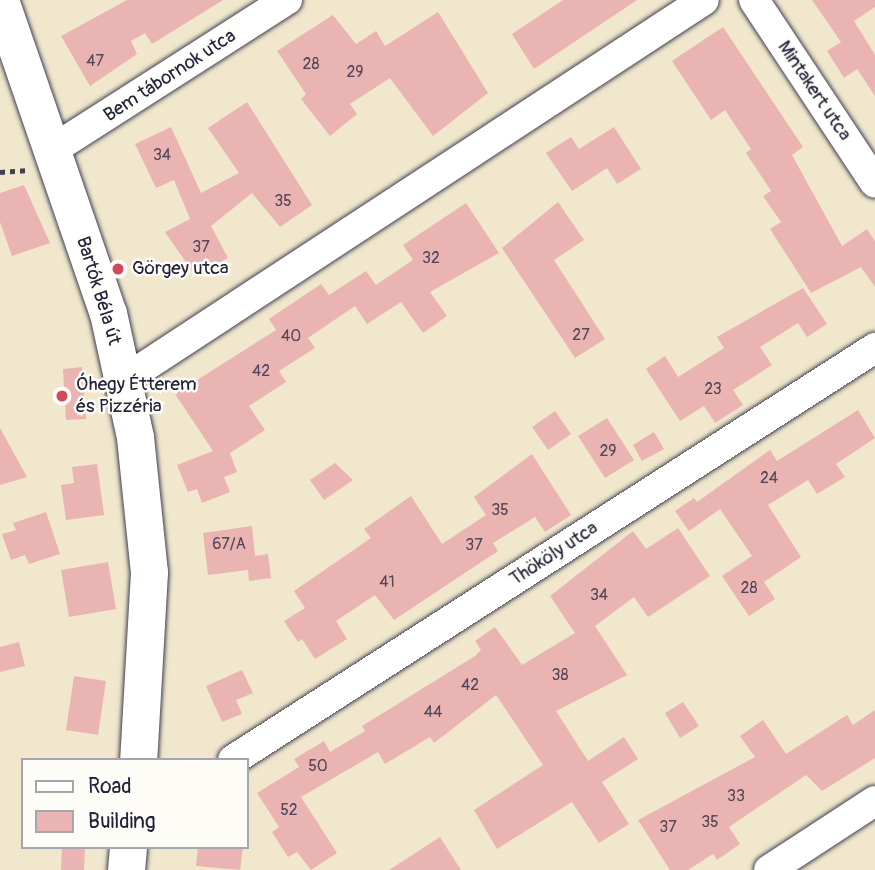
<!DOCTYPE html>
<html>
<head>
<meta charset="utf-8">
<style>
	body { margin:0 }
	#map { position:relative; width:875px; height:870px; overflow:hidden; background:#f1e7cd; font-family:Pangolin,sans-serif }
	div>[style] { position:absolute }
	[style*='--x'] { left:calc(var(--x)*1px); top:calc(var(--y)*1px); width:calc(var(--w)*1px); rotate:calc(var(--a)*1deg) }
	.building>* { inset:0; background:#eab4b3 }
	.path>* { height:4.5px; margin-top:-2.25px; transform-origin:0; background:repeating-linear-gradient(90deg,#414051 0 5px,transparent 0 10px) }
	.roads { filter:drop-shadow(0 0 2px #414051) drop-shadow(0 0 2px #414051) }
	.minor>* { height:30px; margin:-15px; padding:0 15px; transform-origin:15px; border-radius:15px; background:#fff }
	.tertiary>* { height:37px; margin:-18.5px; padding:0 18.5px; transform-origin:18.5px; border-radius:18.5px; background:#fff }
	.dots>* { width:19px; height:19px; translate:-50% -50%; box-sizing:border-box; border:4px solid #fdfcf7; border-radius:50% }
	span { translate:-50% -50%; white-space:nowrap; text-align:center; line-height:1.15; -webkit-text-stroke:5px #fdfcf7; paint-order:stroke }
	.number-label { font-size:16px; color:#544659 }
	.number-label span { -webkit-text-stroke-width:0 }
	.street-label { font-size:19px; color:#22223b }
	.poi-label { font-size:19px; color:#22223b }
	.left { translate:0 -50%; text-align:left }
	.legend { position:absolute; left:21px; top:758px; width:228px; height:91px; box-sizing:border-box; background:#fdfcf7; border:2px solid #a5a5ac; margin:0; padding:9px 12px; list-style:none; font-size:21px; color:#22223b }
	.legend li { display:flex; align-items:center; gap:14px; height:35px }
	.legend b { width:35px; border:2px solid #a5a5ac }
</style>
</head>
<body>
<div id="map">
	<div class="building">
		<i style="clip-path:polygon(127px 0,223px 0,152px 44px,145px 33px,131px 41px,137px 54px,90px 86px,61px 36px)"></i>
		<i style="clip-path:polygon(563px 0,637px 0,534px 69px,512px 34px)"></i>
		<i style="clip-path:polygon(812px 0,875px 0,875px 7px,854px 21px,875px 55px,875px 96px,857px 69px,844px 78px,827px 51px,841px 42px)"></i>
		<i style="clip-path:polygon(438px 12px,488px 93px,433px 136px,390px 78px,350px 104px,357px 114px,330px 136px,301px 99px,306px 94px,277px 51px,333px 15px,356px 44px,376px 31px,385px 46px)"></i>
		<i style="clip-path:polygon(723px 27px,803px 147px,792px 155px,842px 246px,867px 229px,875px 241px,875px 287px,861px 267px,811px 293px,770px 229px,781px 222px,763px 196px,771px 191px,746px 153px,751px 149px,725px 110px,711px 120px,672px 61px)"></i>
		<i style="clip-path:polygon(247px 102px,312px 205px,280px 227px,252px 193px,211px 226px,228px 258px,195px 275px,165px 232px,190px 219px,174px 180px,156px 188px,135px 144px,171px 127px,201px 193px,239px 173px,208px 128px)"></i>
		<i style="clip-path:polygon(614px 127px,641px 169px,617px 184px,607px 168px,572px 191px,546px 153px,571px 137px,579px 149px)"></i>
		<i style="clip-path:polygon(24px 185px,50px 243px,12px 256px,0 222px,0 193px)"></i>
		<i style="clip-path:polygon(558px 202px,584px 240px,554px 260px,605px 339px,575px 358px,502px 248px)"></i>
		<i style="clip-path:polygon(466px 203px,499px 253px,430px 292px,447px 316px,423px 333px,401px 302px,367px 324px,355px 306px,308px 338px,315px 348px,279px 371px,286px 382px,249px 406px,265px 430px,230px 453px,237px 472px,224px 477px,230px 492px,202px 503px,197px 489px,188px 492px,177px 465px,213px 451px,175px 394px,276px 330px,269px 319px,321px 284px,329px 295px,366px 271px,376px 285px,413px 260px,403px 245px)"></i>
		<i style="clip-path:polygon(803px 288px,827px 324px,807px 337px,798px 323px,760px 347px,772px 365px,733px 390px,743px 405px,715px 423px,704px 406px,680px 421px,646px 369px,665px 356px,678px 377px,724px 348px,717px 337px)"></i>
		<i style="clip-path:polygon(82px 367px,86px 419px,66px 420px,63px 369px)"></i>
		<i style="clip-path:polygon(858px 410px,875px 438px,836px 464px,845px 477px,817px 494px,808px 480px,768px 505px,801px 557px,764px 582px,775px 599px,749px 616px,722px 576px,752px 556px,720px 509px,689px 531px,675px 511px,694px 498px,697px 502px,770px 450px,777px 461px)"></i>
		<i style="clip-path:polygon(555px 411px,571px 434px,548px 450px,532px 427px)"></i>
		<i style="clip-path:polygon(607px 418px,634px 460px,605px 478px,578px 436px)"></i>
		<i style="clip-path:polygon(0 428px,27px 477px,0 485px)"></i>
		<i style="clip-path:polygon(654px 432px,664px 449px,642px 461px,633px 445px)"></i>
		<i style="clip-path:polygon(532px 454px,571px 515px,545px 532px,535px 517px,493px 543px,498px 551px,394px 620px,375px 595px,336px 621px,347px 639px,315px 659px,302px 639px,298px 642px,284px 621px,305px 608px,294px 591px,371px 538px,364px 529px,411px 496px,442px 544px,486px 515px,474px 497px)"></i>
		<i style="clip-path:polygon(335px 463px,353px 480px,324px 500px,310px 480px)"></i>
		<i style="clip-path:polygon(97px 464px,104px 515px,66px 520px,61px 485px,74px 483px,72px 467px)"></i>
		<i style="clip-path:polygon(46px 512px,60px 554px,29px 564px,25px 555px,11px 560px,2px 534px,16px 530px,13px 523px)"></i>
		<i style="clip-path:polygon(252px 526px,255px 556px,268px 554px,271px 578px,249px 581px,248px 570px,208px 575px,203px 533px)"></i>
		<i style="clip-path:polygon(678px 528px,710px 576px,648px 617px,634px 597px,595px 626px,627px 675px,556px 711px,588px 761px,624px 737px,638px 759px,602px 782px,629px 824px,599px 843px,572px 802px,497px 849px,474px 810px,543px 765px,496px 695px,434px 743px,430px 737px,385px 764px,378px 752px,301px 797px,337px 853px,311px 870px,297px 852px,288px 857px,272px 832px,279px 827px,257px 793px,299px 767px,294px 759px,324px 741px,330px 752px,365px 731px,362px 726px,475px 656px,481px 650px,475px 641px,495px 627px,522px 665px,575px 633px,550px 596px,633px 531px,646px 549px)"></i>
		<i style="clip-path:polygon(108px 562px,116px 609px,69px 617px,61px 570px)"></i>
		<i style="clip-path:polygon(19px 642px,25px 666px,0 672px,0 647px)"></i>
		<i style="clip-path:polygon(242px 670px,253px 693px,236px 700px,242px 714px,222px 722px,206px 686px)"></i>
		<i style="clip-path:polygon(74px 676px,106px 681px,98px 735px,66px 730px)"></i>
		<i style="clip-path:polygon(683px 702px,699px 726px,680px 738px,665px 713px)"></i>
		<i style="clip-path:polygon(875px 710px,875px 758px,822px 791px,806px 775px,729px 827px,740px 844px,717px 860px,713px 854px,688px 870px,670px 870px,638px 820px,755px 757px,740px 736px,763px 720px,786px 754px,847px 715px,853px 725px)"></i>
		<i style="clip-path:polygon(440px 837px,461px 870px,389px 870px)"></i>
		<i style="clip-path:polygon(62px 847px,85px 847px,84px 870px,61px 870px)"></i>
		<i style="clip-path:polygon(198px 847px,243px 847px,240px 870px,196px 866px)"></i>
	</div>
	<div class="path">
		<i style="--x:0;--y:172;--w:29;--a:-4"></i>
	</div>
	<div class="roads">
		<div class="minor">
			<i style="--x:754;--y:0;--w:219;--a:56.5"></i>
			<i style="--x:52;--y:150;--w:279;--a:-32.6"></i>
			<i style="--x:124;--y:380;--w:693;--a:-33.23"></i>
			<i style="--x:233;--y:760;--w:763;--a:-32.69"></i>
			<i style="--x:769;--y:870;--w:126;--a:-33.1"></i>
		</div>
		<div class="tertiary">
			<i style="--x:0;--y:0;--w:331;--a:71"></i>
			<i style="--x:108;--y:313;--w:127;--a:77.7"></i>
			<i style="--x:135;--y:437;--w:136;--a:84.1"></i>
			<i style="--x:149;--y:572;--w:188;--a:93.3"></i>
			<i style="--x:126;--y:870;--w:23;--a:-85"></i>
		</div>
	</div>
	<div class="dots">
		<i style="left:118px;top:269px;background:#d1495b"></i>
		<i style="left:62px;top:396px;background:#d1495b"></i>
	</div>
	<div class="number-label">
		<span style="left:95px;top:61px">47</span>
		<span style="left:311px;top:64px">28</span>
		<span style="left:355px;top:72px">29</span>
		<span style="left:162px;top:155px">34</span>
		<span style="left:283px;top:201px">35</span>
		<span style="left:201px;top:247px">37</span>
		<span style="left:431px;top:258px">32</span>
		<span style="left:581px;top:335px">27</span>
		<span style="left:291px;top:336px">40</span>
		<span style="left:261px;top:371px">42</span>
		<span style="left:713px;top:389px">23</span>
		<span style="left:608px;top:451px">29</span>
		<span style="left:769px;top:478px">24</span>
		<span style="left:500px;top:510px">35</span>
		<span style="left:229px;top:544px">67/A</span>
		<span style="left:474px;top:545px">37</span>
		<span style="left:387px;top:582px">41</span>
		<span style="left:749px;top:588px">28</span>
		<span style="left:599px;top:595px">34</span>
		<span style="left:560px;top:675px">38</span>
		<span style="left:470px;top:685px">42</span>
		<span style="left:433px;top:712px">44</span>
		<span style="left:318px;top:766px">50</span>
		<span style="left:736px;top:796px">33</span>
		<span style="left:289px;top:810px">52</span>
		<span style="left:710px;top:822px">35</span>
		<span style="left:668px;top:827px">37</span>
	</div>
	<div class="street-label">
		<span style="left:170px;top:76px;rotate:-33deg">Bem tábornok utca</span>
		<span style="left:814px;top:91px;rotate:56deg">Mintakert utca</span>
		<span style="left:98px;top:291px;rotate:73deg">Bartók Béla út</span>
		<span style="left:554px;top:554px;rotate:-33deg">Thököly utca</span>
	</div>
	<div class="poi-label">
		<span class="left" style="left:132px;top:269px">Görgey utca</span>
		<span class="left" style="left:76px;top:396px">Óhegy Étterem<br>és Pizzéria</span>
	</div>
	<ul class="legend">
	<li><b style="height:9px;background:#fff"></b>Road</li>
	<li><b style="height:19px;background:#eab4b3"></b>Building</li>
	</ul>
</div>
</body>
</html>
